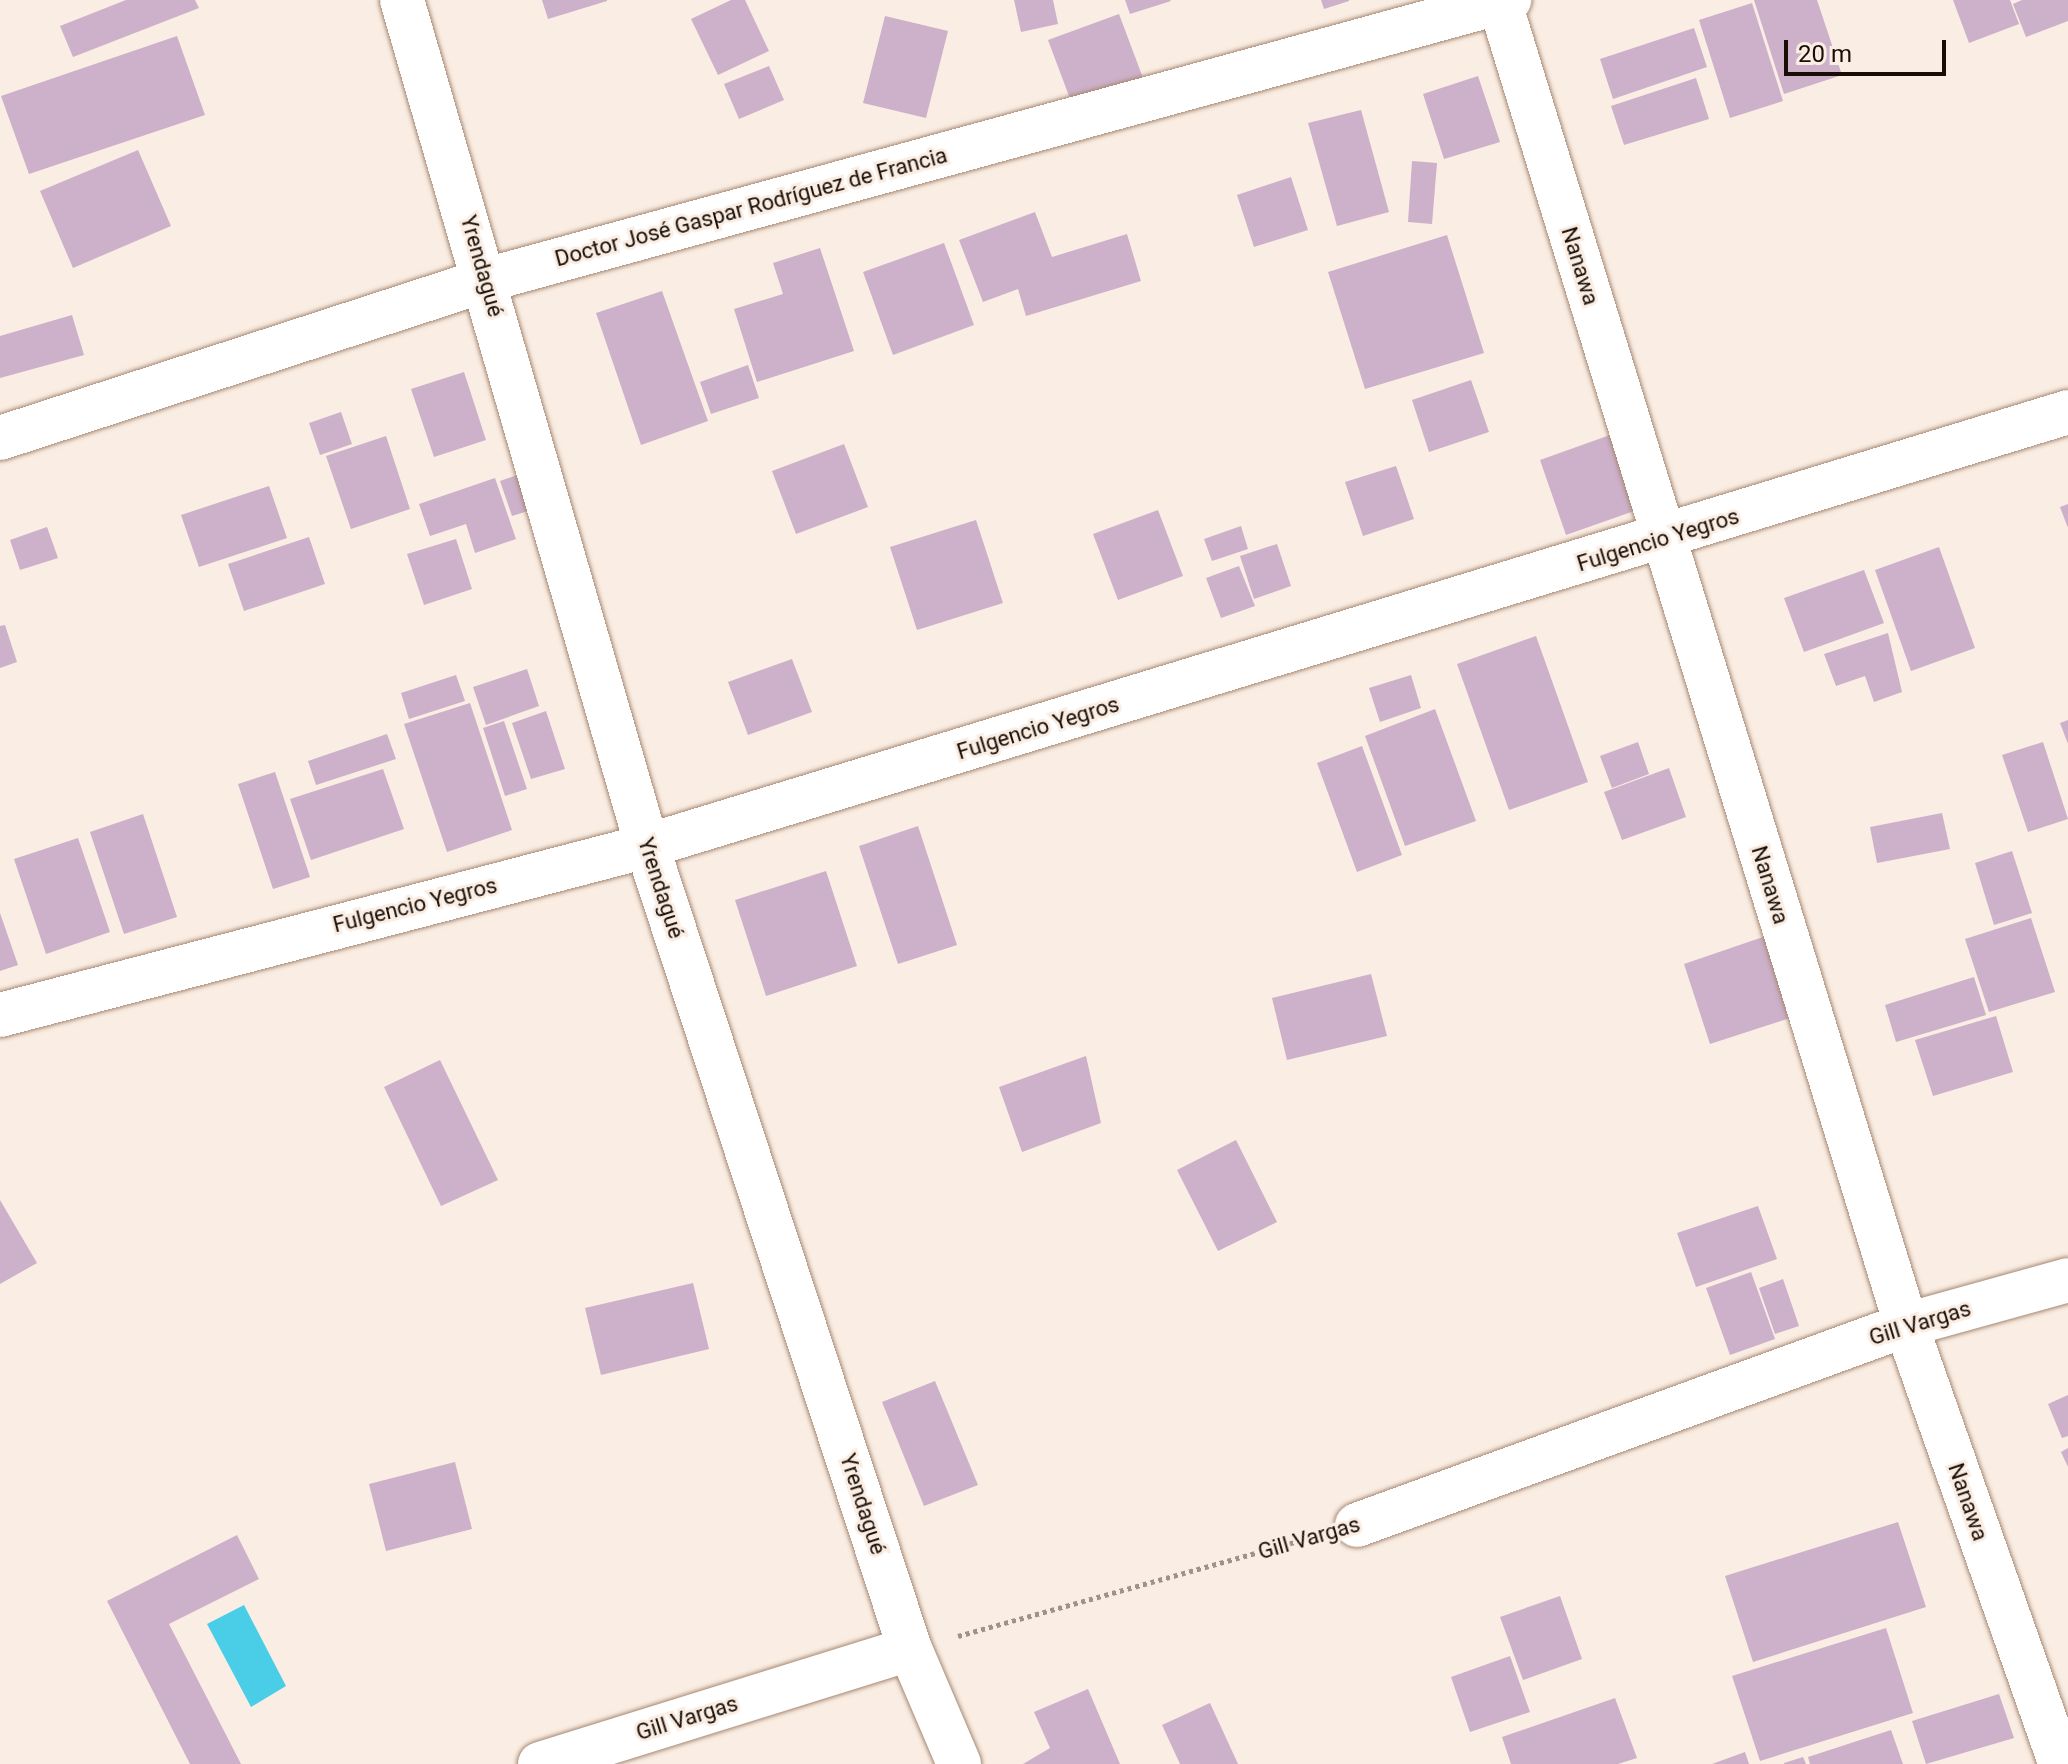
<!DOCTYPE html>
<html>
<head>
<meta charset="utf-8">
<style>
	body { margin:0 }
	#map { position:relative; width:2068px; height:1764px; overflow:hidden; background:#faede3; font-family:Roboto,sans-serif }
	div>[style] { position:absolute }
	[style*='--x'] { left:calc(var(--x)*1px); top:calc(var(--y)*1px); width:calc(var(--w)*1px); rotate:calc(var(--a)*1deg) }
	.water>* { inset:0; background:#4acde7 }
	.building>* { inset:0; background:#cdb0ca }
	.path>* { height:5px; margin-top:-2.5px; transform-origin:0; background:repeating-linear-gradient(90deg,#9e9289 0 4px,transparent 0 8px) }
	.roads { filter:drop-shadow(0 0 2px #a68872) drop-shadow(0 0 2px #a68872) }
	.minor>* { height:44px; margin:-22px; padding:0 22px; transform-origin:22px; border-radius:22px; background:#fff }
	span { translate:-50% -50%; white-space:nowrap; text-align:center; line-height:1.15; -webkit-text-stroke:6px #faede3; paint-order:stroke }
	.street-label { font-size:22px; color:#190e06 }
	.scale { position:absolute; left:1784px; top:40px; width:162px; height:36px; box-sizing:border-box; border:4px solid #190e06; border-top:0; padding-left:10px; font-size:24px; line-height:28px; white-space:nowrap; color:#190e06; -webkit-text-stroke:6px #faede3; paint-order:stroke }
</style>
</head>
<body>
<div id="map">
	<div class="water">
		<i style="clip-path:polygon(244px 1605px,286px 1686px,251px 1707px,207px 1624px)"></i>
	</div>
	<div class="building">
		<i style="clip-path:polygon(126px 0,195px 0,199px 8px,73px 57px,60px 26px)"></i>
		<i style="clip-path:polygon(542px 0,607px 0,607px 1px,548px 19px)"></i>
		<i style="clip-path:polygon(731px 0,745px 0,769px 51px,718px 75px,691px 19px)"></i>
		<i style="clip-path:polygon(1014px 0,1053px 0,1058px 24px,1021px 32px)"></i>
		<i style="clip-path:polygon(1125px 0,1170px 0,1171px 1px,1130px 14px)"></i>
		<i style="clip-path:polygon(1321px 0,1349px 0,1349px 1px,1324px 9px)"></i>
		<i style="clip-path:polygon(1754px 0,1817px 0,1842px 75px,1784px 94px)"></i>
		<i style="clip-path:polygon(1953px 0,2010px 0,2019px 24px,1969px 43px)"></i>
		<i style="clip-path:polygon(2022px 0,2068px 0,2068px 21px,2026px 37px,2013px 4px)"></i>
		<i style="clip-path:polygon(1752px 3px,1783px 101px,1730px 118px,1699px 20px)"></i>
		<i style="clip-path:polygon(1119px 14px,1143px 78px,1072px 104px,1048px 40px)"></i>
		<i style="clip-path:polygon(885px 16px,948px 31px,926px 118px,863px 103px)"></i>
		<i style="clip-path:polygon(1694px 28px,1707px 67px,1613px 99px,1600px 59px)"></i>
		<i style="clip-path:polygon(177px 36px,205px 115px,29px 174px,1px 96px)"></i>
		<i style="clip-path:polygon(769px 66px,784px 100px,739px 119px,724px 84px)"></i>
		<i style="clip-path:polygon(1478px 76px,1500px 142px,1444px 159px,1423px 94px)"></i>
		<i style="clip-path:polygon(1696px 78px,1709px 119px,1624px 145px,1611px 106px)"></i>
		<i style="clip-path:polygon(1361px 110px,1389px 212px,1337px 226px,1308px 123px)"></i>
		<i style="clip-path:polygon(138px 150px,171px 226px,73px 268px,40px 191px)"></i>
		<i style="clip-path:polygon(1412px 161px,1437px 163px,1432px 224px,1408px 222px)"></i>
		<i style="clip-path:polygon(1291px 177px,1308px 230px,1254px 247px,1237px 195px)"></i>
		<i style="clip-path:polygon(1035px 212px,1052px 257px,1127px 234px,1141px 281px,1026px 316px,1018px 289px,983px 302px,959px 240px)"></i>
		<i style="clip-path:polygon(1447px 235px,1484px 353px,1365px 389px,1328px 272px)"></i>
		<i style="clip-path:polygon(944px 243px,974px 325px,893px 355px,863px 272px)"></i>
		<i style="clip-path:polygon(820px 248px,854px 351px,757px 382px,734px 309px,783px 294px,773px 263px)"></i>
		<i style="clip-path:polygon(662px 291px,708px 421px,641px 445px,596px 313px)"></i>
		<i style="clip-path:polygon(72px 315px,84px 355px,0 378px,0 336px)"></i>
		<i style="clip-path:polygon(748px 365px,759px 398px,711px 414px,700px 382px)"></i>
		<i style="clip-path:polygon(464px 372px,486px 440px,434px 457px,411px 389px)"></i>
		<i style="clip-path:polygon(1471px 380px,1489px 432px,1429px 452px,1412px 400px)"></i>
		<i style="clip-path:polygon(341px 412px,352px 444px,320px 455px,309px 423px)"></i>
		<i style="clip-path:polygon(1610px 435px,1637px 510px,1566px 535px,1540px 460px)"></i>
		<i style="clip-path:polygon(386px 436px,410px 509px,351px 529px,326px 456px)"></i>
		<i style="clip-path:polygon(844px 444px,868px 507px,796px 534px,772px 471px)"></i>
		<i style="clip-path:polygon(1396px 466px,1414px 519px,1363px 536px,1345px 482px)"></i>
		<i style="clip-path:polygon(529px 471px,541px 507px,512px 516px,500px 481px)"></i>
		<i style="clip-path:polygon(495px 478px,516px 539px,475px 553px,466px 524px,430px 536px,419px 504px)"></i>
		<i style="clip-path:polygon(269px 486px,287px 538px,199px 567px,181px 515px)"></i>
		<i style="clip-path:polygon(2068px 504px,2068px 528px,2060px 507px)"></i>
		<i style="clip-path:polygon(1158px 510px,1183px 576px,1118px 600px,1093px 534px)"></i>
		<i style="clip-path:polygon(976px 520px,1003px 603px,917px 630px,890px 547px)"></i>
		<i style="clip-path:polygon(1241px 526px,1248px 549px,1212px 561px,1204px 539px)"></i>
		<i style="clip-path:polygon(47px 527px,58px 558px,20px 570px,10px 540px)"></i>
		<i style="clip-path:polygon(309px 537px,325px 584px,244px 611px,228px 564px)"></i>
		<i style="clip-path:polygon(456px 539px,472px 589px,424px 605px,407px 554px)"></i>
		<i style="clip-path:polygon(1277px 544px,1291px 586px,1254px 599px,1240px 556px)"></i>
		<i style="clip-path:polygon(1939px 547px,1975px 648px,1911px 671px,1875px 570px)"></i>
		<i style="clip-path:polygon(1239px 566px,1255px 606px,1221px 618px,1206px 578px)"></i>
		<i style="clip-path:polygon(1864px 570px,1884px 623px,1804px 652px,1784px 598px)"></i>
		<i style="clip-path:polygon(5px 625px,17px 662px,0 668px,0 626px)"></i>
		<i style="clip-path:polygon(1888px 633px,1902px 692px,1874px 702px,1865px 676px,1836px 686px,1824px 654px)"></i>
		<i style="clip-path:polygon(1536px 636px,1588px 782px,1509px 810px,1457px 664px)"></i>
		<i style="clip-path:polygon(792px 659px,812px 712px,748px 735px,728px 682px)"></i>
		<i style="clip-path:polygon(527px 669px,539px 706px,486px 725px,473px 687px)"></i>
		<i style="clip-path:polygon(456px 675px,465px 701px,409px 719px,401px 693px)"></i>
		<i style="clip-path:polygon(1411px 675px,1421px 708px,1380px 722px,1369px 688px)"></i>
		<i style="clip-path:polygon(470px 703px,512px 830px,447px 852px,404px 724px)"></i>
		<i style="clip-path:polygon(1435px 709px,1476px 821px,1405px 846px,1365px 736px)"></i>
		<i style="clip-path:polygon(546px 711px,565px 769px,531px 779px,512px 723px)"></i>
		<i style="clip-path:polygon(2068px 720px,2068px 744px,2060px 723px)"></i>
		<i style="clip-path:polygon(504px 721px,527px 789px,505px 796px,483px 728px)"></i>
		<i style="clip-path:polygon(387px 734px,396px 759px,316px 785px,308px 761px)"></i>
		<i style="clip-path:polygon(1638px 742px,1649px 774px,1612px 788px,1600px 756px)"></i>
		<i style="clip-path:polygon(2043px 742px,2068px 819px,2028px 832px,2002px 755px)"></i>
		<i style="clip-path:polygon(1362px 746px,1402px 855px,1357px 872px,1317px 763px)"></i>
		<i style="clip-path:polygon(1669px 768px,1686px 817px,1622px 840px,1604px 792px)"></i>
		<i style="clip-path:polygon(383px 769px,404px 829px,311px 860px,290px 799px)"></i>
		<i style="clip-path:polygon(275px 772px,310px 877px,273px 889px,238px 784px)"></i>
		<i style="clip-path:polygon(1942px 813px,1950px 849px,1877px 863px,1870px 827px)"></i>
		<i style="clip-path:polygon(143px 814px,177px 917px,124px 934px,90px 832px)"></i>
		<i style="clip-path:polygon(918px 826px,957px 945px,898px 964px,859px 846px)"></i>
		<i style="clip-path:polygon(78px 838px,110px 932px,46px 954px,14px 859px)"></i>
		<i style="clip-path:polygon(2012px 851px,2032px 913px,1994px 925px,1975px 863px)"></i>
		<i style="clip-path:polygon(826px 871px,857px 966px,766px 996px,735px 900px)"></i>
		<i style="clip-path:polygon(0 913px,18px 965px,0 971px)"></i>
		<i style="clip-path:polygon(2031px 918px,2055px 992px,1989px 1012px,1965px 939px)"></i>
		<i style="clip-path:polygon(1766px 936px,1793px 1017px,1710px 1044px,1684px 964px)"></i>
		<i style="clip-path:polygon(1371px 974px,1387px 1036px,1287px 1060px,1272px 998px)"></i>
		<i style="clip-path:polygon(1974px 977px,1986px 1015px,1896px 1042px,1885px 1005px)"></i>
		<i style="clip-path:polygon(1996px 1016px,2013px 1072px,1933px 1096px,1915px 1040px)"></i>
		<i style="clip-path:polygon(1086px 1056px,1101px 1123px,1022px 1152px,999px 1087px)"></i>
		<i style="clip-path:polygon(440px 1060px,498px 1180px,441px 1206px,384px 1087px)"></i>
		<i style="clip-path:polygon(1236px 1140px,1277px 1222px,1218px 1251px,1177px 1170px)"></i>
		<i style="clip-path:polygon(0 1200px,37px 1263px,0 1284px)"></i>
		<i style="clip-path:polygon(1758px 1206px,1777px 1259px,1696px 1287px,1677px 1233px)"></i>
		<i style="clip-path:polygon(1751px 1272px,1775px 1339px,1730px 1355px,1706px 1288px)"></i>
		<i style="clip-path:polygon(1783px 1279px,1799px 1326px,1775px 1334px,1759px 1288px)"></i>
		<i style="clip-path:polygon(693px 1283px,709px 1349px,601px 1375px,585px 1308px)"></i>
		<i style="clip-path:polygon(935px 1381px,978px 1485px,924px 1506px,882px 1402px)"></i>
		<i style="clip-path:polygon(2068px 1395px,2068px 1436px,2062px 1438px,2048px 1404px)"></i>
		<i style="clip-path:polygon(2068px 1448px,2068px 1467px,2061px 1452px)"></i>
		<i style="clip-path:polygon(455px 1462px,472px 1529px,386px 1551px,369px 1484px)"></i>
		<i style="clip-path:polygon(1898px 1522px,1926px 1607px,1753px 1662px,1725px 1576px)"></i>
		<i style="clip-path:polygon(237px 1535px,259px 1579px,169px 1624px,241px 1764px,190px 1764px,107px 1601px)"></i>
		<i style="clip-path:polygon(1560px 1596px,1582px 1659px,1523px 1680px,1500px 1617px)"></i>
		<i style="clip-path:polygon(1886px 1628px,1913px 1713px,1760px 1761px,1732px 1676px)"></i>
		<i style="clip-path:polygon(1510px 1656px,1530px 1712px,1470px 1732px,1451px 1677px)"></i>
		<i style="clip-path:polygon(1088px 1689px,1120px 1764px,1023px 1764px,1050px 1748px,1034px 1712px)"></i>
		<i style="clip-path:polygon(1999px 1694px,2014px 1738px,1926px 1764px,1912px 1721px)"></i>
		<i style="clip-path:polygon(1615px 1698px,1637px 1758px,1618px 1764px,1511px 1764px,1502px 1737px)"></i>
		<i style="clip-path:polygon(1210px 1703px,1238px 1764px,1180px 1764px,1162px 1725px)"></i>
		<i style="clip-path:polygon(1891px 1730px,1903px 1764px,1810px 1764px,1808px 1757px)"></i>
		<i style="clip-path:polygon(1745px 1752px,1749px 1764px,1712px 1764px)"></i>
		<i style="clip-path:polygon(1803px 1757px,1806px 1764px,1784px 1764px,1784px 1763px)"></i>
	</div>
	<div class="path">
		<i style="--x:958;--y:1636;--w:365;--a:-15.6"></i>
	</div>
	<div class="roads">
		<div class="minor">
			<i style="--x:402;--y:0;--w:881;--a:73.85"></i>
			<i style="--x:647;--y:846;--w:845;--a:71.87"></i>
			<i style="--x:910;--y:1649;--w:125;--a:66.9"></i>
			<i style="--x:1499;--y:0;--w:1386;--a:72.92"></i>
			<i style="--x:1906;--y:1325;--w:466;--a:70.6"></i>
			<i style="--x:0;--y:438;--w:511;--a:-18.01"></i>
			<i style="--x:486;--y:280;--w:1061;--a:-15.31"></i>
			<i style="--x:0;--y:1015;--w:669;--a:-14.64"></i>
			<i style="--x:647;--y:846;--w:1486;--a:-16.98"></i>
			<i style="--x:1357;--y:1525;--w:584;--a:-20.02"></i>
			<i style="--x:1906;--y:1325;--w:168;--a:-15.5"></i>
			<i style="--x:540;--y:1764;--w:387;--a:-17.3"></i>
		</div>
	</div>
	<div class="street-label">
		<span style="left:751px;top:207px;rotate:-15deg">Doctor José Gaspar Rodríguez de Francia</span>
		<span style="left:482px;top:266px;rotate:74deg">Yrendagué</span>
		<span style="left:1580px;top:266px;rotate:73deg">Nanawa</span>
		<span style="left:1658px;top:540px;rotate:-17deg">Fulgencio Yegros</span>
		<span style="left:1038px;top:728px;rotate:-17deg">Fulgencio Yegros</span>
		<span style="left:1770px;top:885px;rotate:73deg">Nanawa</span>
		<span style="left:661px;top:888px;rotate:72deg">Yrendagué</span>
		<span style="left:415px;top:905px;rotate:-14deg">Fulgencio Yegros</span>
		<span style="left:1920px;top:1323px;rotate:-17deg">Gill Vargas</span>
		<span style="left:1968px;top:1502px;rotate:71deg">Nanawa</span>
		<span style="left:863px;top:1504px;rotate:72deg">Yrendagué</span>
		<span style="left:1309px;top:1538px;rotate:-16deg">Gill Vargas</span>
		<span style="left:687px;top:1718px;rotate:-17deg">Gill Vargas</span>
	</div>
	<div class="scale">20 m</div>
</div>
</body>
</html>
